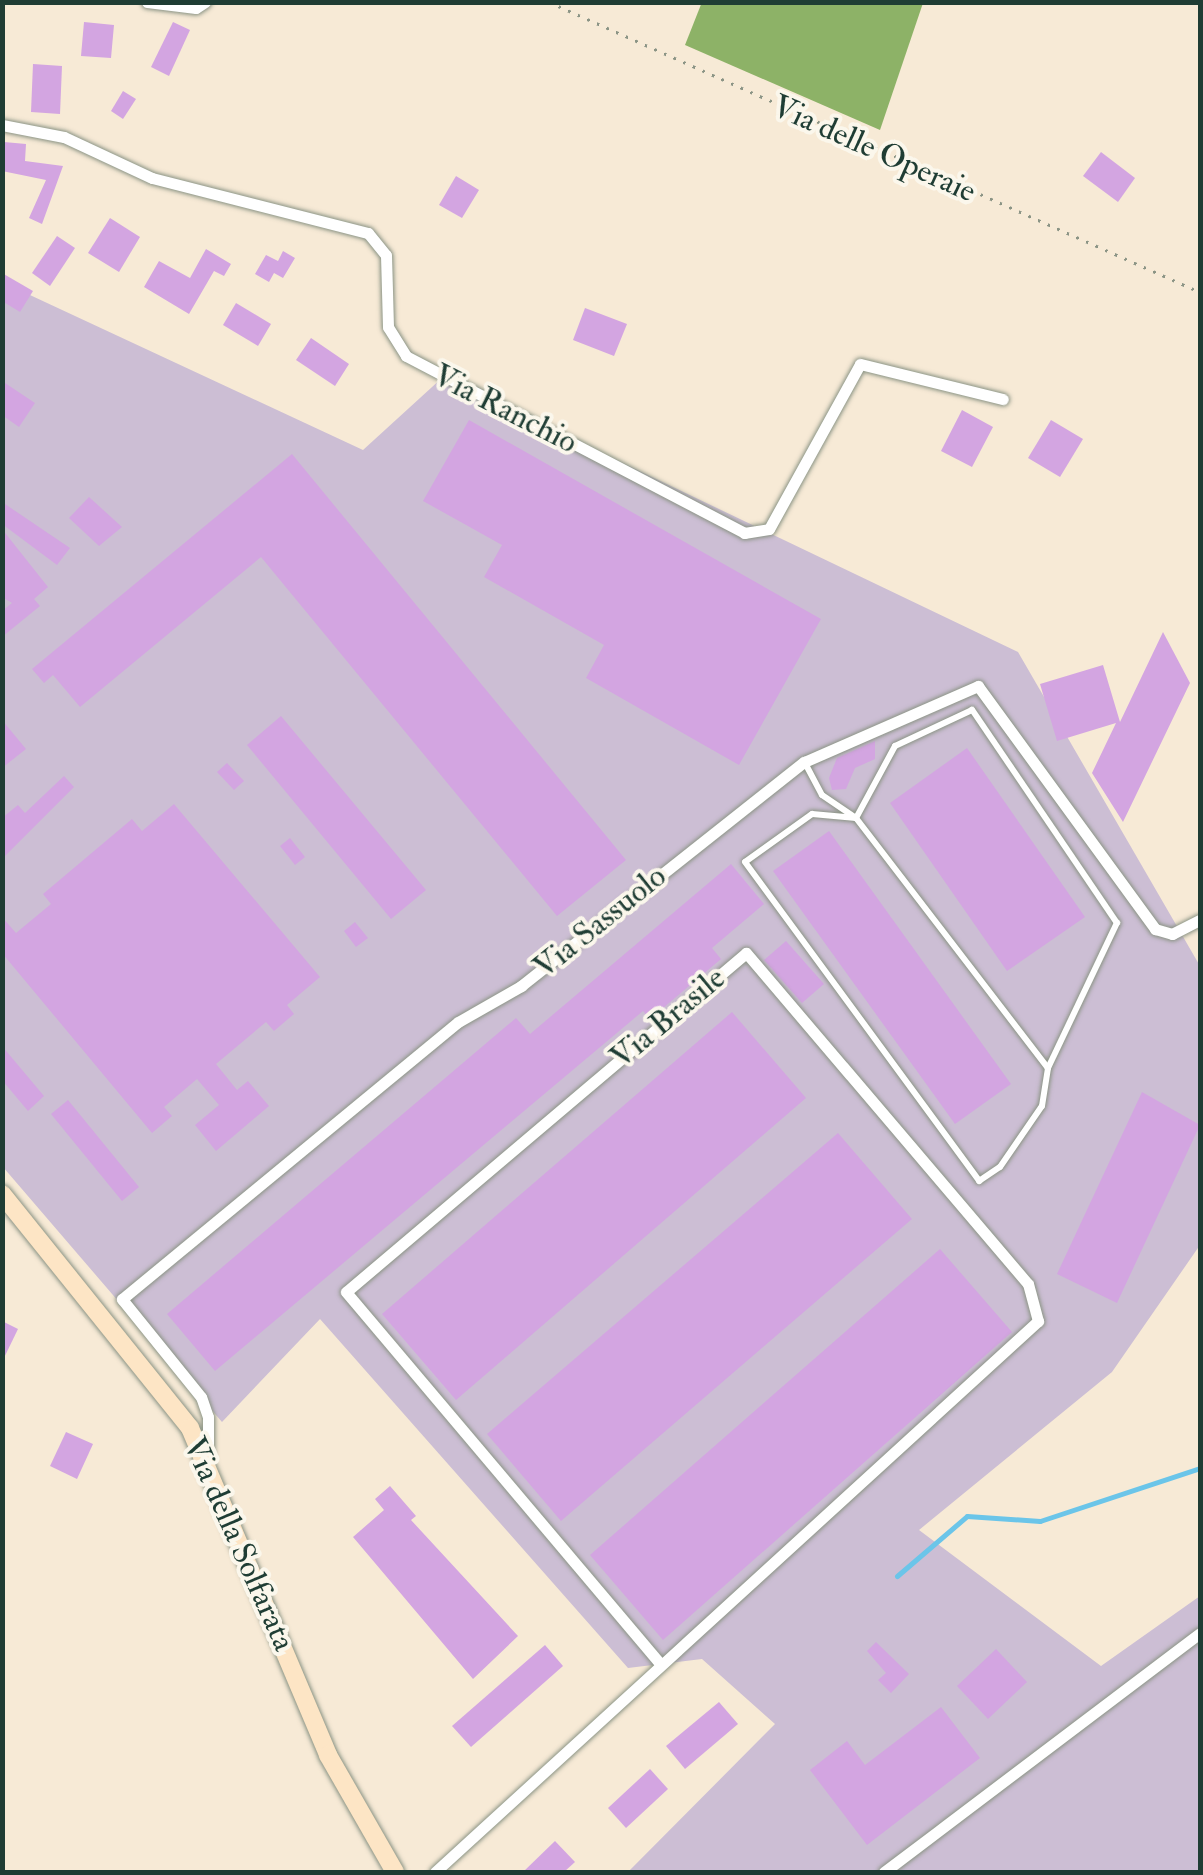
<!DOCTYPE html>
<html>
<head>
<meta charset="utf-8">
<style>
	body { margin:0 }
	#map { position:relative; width:1203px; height:1875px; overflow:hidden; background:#f7ead6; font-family:"IM FELL Double Pica",serif }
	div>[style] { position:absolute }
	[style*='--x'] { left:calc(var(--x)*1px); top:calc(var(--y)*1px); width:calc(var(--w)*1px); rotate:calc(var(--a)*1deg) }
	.industrial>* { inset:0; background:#ccbed4 }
	.forest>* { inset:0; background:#8db267 }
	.stream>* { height:5px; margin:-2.5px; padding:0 2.5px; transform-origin:2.5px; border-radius:2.5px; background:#6bc5e9 }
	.building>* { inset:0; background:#d3a5e1 }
	.path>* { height:2.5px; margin-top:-1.25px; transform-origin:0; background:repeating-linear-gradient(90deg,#8b9485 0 2.5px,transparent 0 10.5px) }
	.roads { filter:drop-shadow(0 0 2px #8b9485) drop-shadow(0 0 2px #8b9485) }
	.lane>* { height:6px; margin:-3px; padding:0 3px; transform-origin:3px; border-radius:3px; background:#fff }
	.street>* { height:11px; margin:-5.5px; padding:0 5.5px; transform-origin:5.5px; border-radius:5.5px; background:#fff }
	.secondary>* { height:18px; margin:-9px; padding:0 9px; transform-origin:9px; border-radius:9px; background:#fde5c5 }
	span { translate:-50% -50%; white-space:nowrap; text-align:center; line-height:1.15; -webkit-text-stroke:8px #fbf7ec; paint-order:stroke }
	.street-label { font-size:32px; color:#1f3d34 }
	.frame { position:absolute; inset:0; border:5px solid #1f3d34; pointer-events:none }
</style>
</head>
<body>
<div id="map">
	<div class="industrial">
		<i style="clip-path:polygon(2px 282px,363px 450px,443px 377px,1018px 652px,1200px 966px,1200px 1245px,1112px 1372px,919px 1530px,1101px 1666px,1200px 1596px,1200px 1872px,628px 1872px,775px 1724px,702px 1659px,628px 1668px,320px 1319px,222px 1422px,3px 1167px)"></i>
	</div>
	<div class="forest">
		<i style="clip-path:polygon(702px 2px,923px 2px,923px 3px,880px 130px,685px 45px)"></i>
	</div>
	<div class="stream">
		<i style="--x:897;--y:1576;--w:92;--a:-40.6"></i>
		<i style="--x:967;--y:1516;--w:73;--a:3.9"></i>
		<i style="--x:1040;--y:1521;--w:169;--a:-18.3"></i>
	</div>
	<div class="building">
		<i style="clip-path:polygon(84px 22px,114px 25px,111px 58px,81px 56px)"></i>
		<i style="clip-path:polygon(173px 22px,190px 30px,169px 76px,151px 67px)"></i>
		<i style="clip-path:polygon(33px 64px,62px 66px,60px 114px,31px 112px)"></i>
		<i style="clip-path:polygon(123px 91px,136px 99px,123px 119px,111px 111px)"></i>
		<i style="clip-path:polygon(4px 142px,26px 144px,25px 161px,63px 166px,42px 224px,29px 218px,46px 180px,2px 171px)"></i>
		<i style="clip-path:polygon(1101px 152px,1135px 178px,1118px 202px,1083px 176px)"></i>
		<i style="clip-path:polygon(456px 176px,479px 190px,462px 218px,439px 205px)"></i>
		<i style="clip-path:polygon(110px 218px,140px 237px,119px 272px,88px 253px)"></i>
		<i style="clip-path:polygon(57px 236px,75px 248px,50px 286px,32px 273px)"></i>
		<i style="clip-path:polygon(206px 249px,231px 264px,224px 276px,214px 271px,189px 314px,144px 287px,159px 261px,190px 278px)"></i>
		<i style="clip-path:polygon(283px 251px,295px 258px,283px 278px,274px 273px,269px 282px,255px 274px,266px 255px,278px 261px)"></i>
		<i style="clip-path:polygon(2px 273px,33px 291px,20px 312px,2px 301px)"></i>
		<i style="clip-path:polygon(236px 303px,271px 324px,258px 346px,223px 325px)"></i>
		<i style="clip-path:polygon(585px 308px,627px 324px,614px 356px,573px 340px)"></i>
		<i style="clip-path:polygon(311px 338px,349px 364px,335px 386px,296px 360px)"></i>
		<i style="clip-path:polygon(2px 381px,35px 403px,19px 427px,2px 415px)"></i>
		<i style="clip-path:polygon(962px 410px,993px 427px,972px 467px,941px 451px)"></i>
		<i style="clip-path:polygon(469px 420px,821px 619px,739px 765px,586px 678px,604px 645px,484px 577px,502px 545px,423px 501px)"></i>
		<i style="clip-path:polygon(1051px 420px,1083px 439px,1060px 477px,1028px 458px)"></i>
		<i style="clip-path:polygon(292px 454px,626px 860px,557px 916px,261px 557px,80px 707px,53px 675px,44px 683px,32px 669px)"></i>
		<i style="clip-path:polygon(89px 497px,122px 527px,99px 546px,69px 518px)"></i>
		<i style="clip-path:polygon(2px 502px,70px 548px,57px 565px,2px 524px)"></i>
		<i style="clip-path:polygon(2px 529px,48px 587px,34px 599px,40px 606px,2px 637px,2px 611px,12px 603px,2px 597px)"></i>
		<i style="clip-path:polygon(1163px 632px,1190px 683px,1123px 822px,1092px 773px,1116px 723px,1057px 741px,1040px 684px,1103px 665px,1120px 722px)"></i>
		<i style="clip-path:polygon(281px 716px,426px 890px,391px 919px,247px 745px)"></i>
		<i style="clip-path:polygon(2px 720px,26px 749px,2px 768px)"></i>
		<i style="clip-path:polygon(875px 741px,875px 759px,855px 768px,846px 789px,832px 790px,829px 778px,837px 758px)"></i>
		<i style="clip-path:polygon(967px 748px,1085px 917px,1007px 971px,890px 803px)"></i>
		<i style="clip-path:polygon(227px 763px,244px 781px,234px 790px,217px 772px)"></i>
		<i style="clip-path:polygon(64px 776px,74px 787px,2px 859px,2px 818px,18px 805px,25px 813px)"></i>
		<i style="clip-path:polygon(174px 804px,320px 977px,287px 1005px,294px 1014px,274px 1031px,266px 1022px,216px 1064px,237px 1090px,248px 1081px,269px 1106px,216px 1151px,195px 1125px,219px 1105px,197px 1079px,164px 1107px,172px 1116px,152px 1133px,2px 953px,2px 917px,16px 933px,51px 904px,43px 894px,132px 819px,142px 831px)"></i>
		<i style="clip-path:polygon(829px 831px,1011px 1084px,955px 1124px,773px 871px)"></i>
		<i style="clip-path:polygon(290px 838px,305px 857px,295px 865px,280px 846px)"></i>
		<i style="clip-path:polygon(731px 864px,764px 904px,712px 948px,721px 959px,650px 1019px,643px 1011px,215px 1371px,167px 1314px,516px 1018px,530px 1034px)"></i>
		<i style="clip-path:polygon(355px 922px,368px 938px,356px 947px,344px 931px)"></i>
		<i style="clip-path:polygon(786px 941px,824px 984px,802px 1003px,764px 960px)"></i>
		<i style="clip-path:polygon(732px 1012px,806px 1098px,456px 1400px,382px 1314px)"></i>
		<i style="clip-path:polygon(2px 1046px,44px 1096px,28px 1111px,2px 1080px)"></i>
		<i style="clip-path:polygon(1142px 1092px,1200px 1125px,1117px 1303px,1057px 1274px)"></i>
		<i style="clip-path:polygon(68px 1100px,139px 1187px,122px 1201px,51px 1114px)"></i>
		<i style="clip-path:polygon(838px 1133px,912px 1219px,561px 1521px,487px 1434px)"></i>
		<i style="clip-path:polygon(940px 1249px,1012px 1332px,663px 1640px,590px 1555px)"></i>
		<i style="clip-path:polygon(2px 1321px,18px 1329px,2px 1362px)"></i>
		<i style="clip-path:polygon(66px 1432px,93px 1444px,77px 1479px,50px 1466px)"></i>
		<i style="clip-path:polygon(390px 1486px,416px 1516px,411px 1520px,518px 1636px,473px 1679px,353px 1537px,384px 1510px,375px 1499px)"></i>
		<i style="clip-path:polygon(876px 1642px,909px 1674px,891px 1693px,878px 1680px,886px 1673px,867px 1651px)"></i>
		<i style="clip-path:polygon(545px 1645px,563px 1666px,471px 1747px,452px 1726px)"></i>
		<i style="clip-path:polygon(996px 1649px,1027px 1682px,988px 1719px,957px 1686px)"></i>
		<i style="clip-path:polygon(719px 1702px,738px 1724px,685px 1769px,666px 1746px)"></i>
		<i style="clip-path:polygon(941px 1707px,980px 1758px,867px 1845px,810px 1770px,847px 1741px,865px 1765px)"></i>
		<i style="clip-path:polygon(650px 1769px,668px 1789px,626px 1828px,608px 1808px)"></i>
		<i style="clip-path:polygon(555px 1841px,575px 1862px,564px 1872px,523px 1872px)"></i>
	</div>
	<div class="path">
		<i style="--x:549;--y:2;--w:713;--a:24.01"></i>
	</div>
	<div class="roads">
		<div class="lane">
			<i style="--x:805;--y:763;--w:36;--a:62"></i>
			<i style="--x:822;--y:795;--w:41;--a:34.1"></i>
			<i style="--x:856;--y:818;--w:44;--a:-174.8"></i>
			<i style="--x:812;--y:814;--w:82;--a:144.4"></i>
			<i style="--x:745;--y:862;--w:396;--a:53.7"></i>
			<i style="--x:979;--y:1181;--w:25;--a:-34"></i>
			<i style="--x:1000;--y:1167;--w:74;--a:-55.5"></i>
			<i style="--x:1042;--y:1106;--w:38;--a:-81"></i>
			<i style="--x:1048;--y:1068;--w:161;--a:-64.6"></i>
			<i style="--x:1117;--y:923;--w:258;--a:-124.2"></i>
			<i style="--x:972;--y:710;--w:85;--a:154.9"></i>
			<i style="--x:895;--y:746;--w:82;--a:118.4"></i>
			<i style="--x:856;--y:818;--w:315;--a:52.5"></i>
		</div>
		<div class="street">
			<i style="--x:147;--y:2;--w:49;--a:7"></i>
			<i style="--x:196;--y:8;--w:11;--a:-34"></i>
			<i style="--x:2;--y:125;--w:63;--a:11"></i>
			<i style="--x:64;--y:137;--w:97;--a:25"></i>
			<i style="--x:152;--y:178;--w:223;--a:14.3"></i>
			<i style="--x:368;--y:233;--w:28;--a:51"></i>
			<i style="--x:386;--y:255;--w:72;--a:88.4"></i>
			<i style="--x:388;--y:327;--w:34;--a:58"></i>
			<i style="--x:406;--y:356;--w:382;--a:27.6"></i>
			<i style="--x:744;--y:533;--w:25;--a:-9"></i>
			<i style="--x:769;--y:529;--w:188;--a:-61.1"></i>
			<i style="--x:860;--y:364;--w:147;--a:13.8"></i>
			<i style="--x:208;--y:1462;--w:45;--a:-90"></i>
			<i style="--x:208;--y:1417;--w:21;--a:-109"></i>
			<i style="--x:201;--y:1397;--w:126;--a:-128.9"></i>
			<i style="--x:122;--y:1299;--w:435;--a:-39.5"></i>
			<i style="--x:458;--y:1022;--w:73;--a:-29.7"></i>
			<i style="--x:521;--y:986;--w:361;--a:-38.4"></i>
			<i style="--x:804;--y:762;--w:190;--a:-23.6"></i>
			<i style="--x:978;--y:686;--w:301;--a:53.9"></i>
			<i style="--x:1155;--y:929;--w:18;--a:16"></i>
			<i style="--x:1172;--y:934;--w:31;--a:-27"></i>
			<i style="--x:435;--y:1872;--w:817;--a:-42.42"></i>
			<i style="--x:1038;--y:1321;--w:38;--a:-105"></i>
			<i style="--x:1028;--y:1284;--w:435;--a:-130.4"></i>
			<i style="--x:746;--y:953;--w:524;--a:139.72"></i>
			<i style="--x:346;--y:1292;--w:485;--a:49.8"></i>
			<i style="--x:884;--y:1872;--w:396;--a:-37.1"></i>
		</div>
		<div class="secondary">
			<i style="--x:2;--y:1194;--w:300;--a:51.2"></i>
			<i style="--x:190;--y:1428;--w:355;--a:67.1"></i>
			<i style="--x:328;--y:1755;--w:135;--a:60.2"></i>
		</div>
	</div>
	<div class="street-label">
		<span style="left:874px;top:149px;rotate:24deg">Via delle Operaie</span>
		<span style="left:505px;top:409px;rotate:27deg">Via Ranchio</span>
		<span style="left:600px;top:922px;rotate:-39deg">Via Sassuolo</span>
		<span style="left:668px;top:1018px;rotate:-40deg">Via Brasile</span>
		<span style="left:239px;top:1544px;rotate:66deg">Via della Solfarata</span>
	</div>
	<div class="frame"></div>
</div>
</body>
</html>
